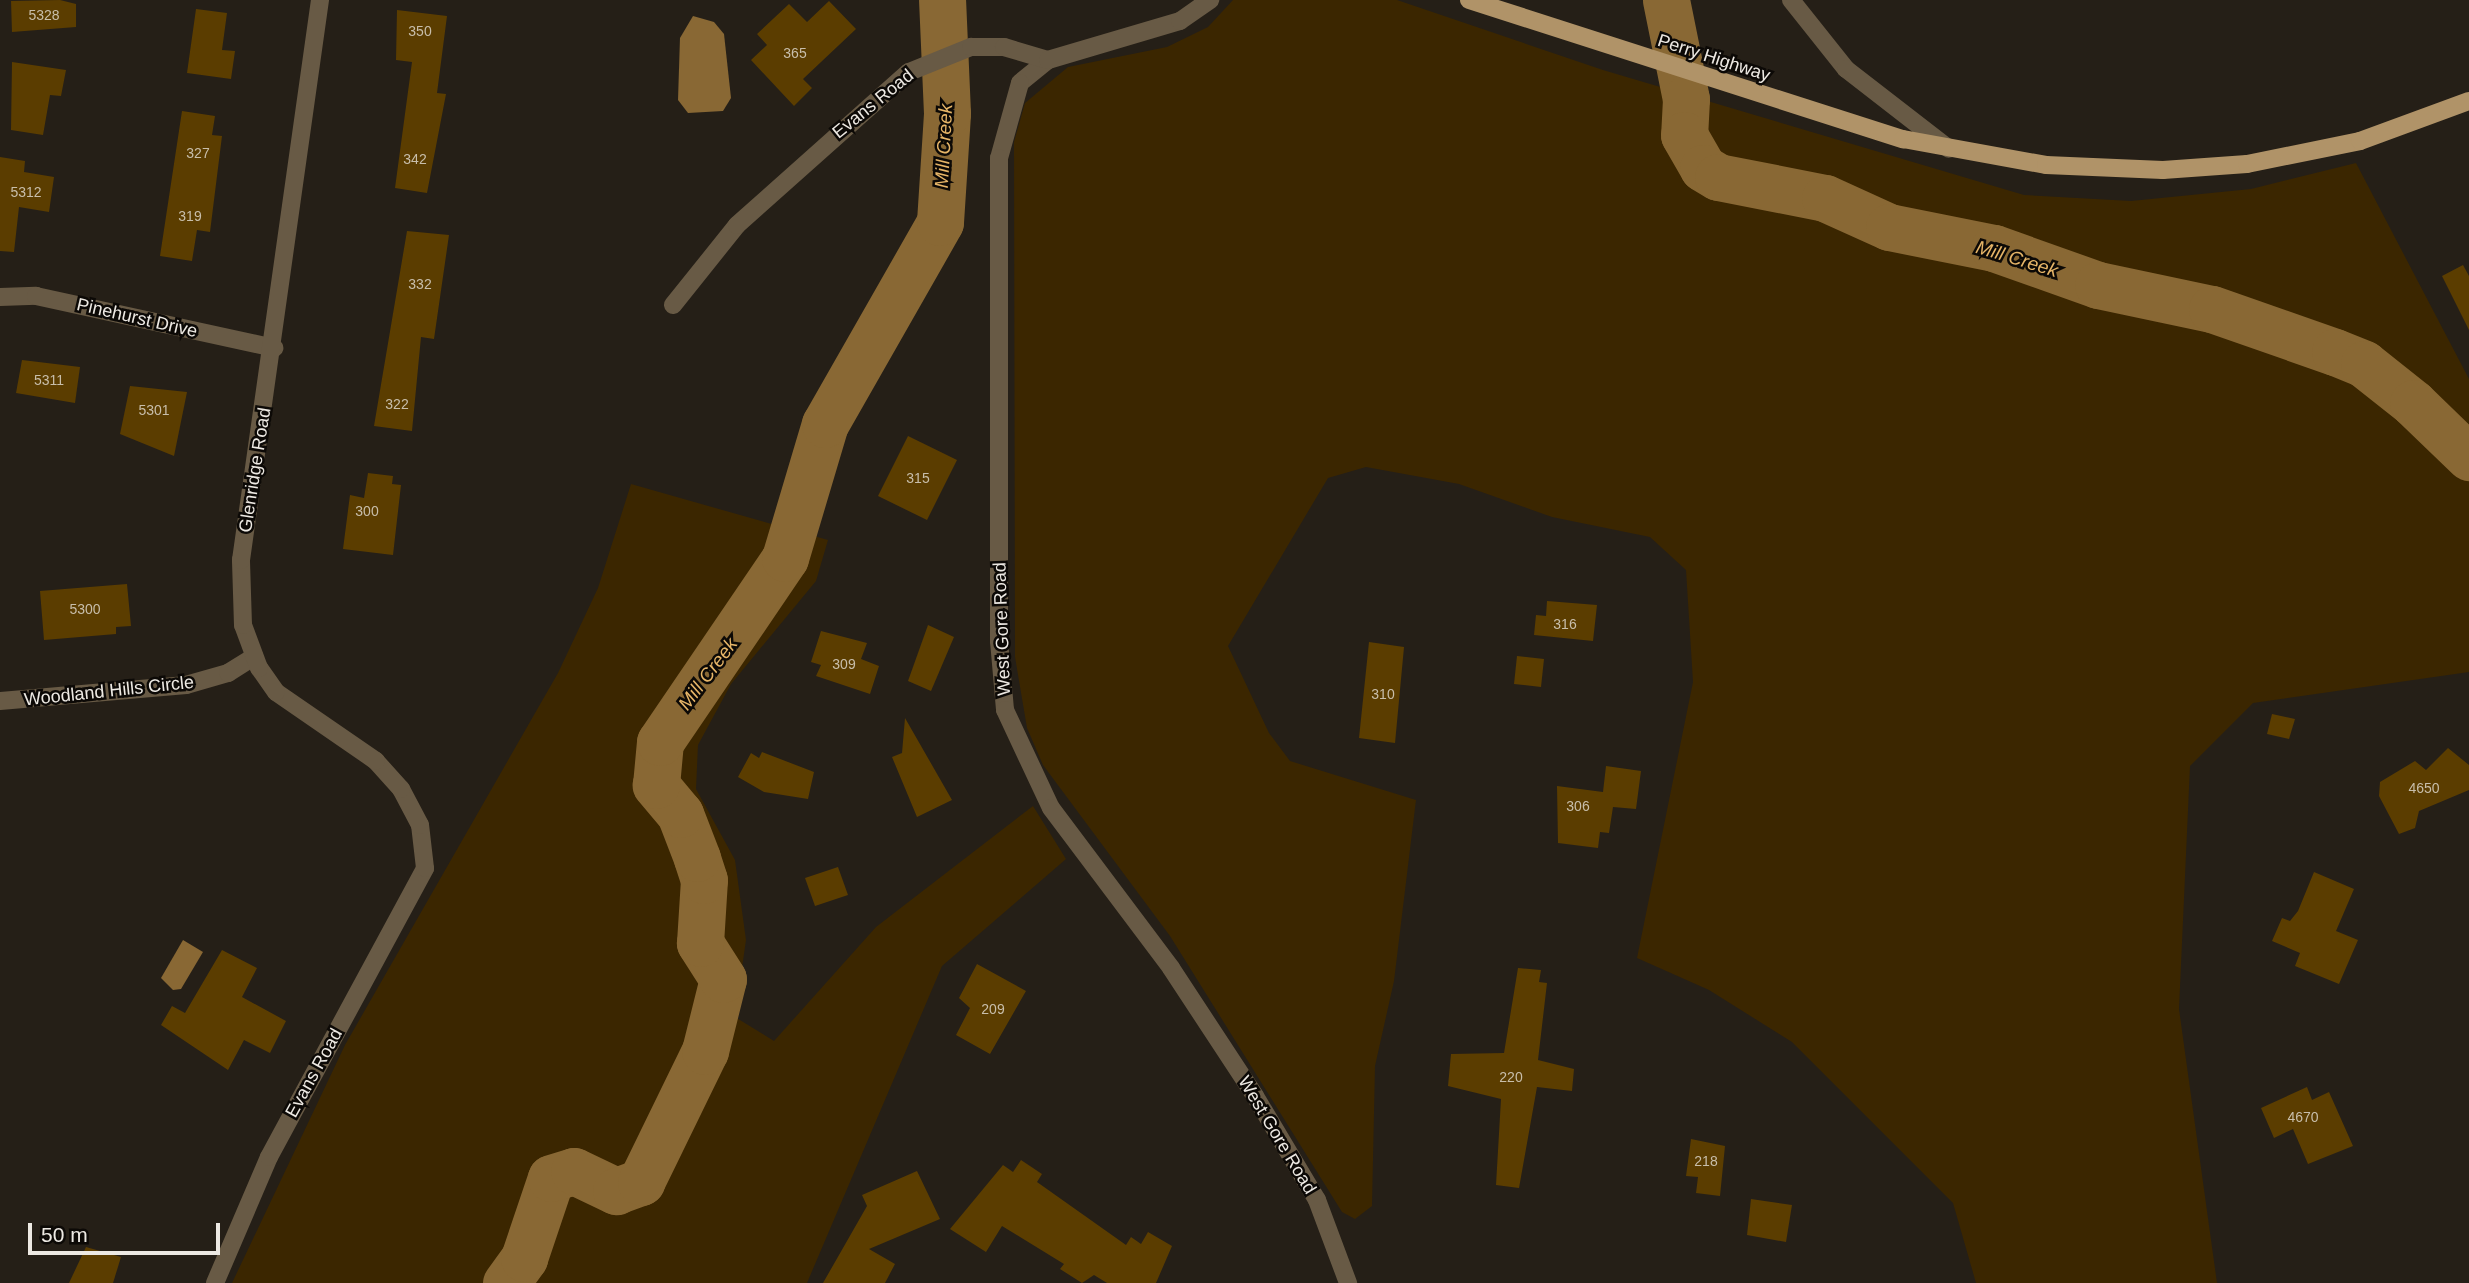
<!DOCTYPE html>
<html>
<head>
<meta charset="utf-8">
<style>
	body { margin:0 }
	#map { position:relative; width:2469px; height:1283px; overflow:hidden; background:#251f17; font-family:Arial,sans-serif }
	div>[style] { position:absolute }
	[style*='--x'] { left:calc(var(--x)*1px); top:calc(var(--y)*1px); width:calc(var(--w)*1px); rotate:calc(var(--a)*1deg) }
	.green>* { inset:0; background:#3b2600 }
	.water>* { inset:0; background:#896834 }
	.river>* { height:47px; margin:-23.5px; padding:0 23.5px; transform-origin:23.5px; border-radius:23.5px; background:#896834 }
	.building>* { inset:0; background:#5b3d00 }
	.minor>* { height:18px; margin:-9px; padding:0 9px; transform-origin:9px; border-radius:9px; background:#685a45 }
	.major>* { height:18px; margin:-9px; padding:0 9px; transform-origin:9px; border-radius:9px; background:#b09368 }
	span { translate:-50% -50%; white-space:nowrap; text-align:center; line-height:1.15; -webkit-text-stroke:5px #0c0906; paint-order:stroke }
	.number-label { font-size:14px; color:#c8beaa }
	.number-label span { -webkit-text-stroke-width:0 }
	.street-label { font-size:18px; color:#ede9e3 }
	.water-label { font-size:19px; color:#e6b568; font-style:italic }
	.scale { position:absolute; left:28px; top:1223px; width:192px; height:32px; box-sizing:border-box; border:4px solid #ede9e3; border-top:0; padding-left:9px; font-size:21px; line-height:24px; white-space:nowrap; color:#ede9e3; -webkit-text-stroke:5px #0c0906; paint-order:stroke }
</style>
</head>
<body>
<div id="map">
	<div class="green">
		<i style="clip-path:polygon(1233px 0,1397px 0,1603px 70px,2024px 195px,2131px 201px,2251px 189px,2356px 163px,2469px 379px,2469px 672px,2253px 703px,2190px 766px,2179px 1009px,2217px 1283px,1976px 1283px,1953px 1203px,1792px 1042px,1709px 990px,1637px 958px,1693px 682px,1686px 570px,1650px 537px,1552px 517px,1459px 484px,1366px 467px,1328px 478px,1228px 646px,1269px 733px,1290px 761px,1416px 800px,1394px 981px,1375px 1066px,1372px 1206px,1355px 1219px,1342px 1212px,1170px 936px,1043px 765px,1027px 728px,1015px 657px,1014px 142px,1025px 103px,1068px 67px,1167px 47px,1208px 27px)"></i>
		<i style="clip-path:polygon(631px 484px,828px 540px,816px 581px,731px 684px,698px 745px,696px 789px,735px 860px,746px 940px,735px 1017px,774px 1041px,876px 927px,1033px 806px,1066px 859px,942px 966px,807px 1283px,232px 1283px,345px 1045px,558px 673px,598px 588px)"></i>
	</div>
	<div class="water">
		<i style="clip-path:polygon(693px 16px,714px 22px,724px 34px,731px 98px,723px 111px,688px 113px,678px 100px,680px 38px)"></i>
		<i style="clip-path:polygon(183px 940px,203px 952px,181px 989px,173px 990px,161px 978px)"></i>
	</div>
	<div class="river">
		<i style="--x:1666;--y:0;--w:101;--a:78.6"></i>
		<i style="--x:1686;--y:99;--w:36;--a:93"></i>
		<i style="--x:1684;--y:135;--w:38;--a:60"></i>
		<i style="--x:1703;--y:168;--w:17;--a:31"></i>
		<i style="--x:1718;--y:177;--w:109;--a:11.1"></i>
		<i style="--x:1825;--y:198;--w:70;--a:24.4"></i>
		<i style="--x:1889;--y:227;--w:107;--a:11.3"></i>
		<i style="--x:1994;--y:248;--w:110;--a:19.6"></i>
		<i style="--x:2098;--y:285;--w:116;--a:11.9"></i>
		<i style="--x:2212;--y:309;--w:130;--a:19.3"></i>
		<i style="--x:2335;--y:352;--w:31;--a:22"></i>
		<i style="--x:2364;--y:364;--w:63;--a:38.5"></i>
		<i style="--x:2413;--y:403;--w:78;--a:44"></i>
		<i style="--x:506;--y:1283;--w:31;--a:-54"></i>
		<i style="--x:524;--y:1258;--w:84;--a:-71.4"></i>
		<i style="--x:551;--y:1178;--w:24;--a:-17"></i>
		<i style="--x:574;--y:1171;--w:47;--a:25.5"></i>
		<i style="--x:616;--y:1191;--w:27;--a:-20"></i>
		<i style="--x:641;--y:1182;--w:146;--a:-64"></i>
		<i style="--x:705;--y:1051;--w:74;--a:-76"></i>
		<i style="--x:723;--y:979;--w:43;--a:-122.6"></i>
		<i style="--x:700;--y:943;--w:63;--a:-86.4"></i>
		<i style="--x:704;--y:880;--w:23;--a:-108"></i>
		<i style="--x:697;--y:858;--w:47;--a:-111.1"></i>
		<i style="--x:680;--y:814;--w:38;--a:-130"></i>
		<i style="--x:656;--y:785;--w:43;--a:-84.7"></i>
		<i style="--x:660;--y:742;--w:222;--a:-55.8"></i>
		<i style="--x:785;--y:558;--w:140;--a:-73.4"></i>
		<i style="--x:825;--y:424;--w:232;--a:-60.3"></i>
		<i style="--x:940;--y:222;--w:109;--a:-86.3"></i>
		<i style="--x:947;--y:113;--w:113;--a:-92.5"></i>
	</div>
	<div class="building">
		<i style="clip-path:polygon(60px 0,76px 4px,76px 27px,12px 32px,11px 1px)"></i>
		<i style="clip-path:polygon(829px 1px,856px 29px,803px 79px,812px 88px,794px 106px,751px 60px,767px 45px,757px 34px,789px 4px,807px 22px)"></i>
		<i style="clip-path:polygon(196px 9px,227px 13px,222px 50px,235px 51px,231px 79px,187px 73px)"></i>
		<i style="clip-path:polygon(397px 10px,447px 16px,437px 93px,446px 94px,427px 193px,395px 188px,412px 62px,396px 60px)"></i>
		<i style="clip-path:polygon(12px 62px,66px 70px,61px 96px,50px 95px,43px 135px,11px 130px)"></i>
		<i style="clip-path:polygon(182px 111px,215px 116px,212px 135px,222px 136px,210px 232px,197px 230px,192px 261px,160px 256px)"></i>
		<i style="clip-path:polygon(0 157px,25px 161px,24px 172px,54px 177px,49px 212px,19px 207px,14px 252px,0 251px)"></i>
		<i style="clip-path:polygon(407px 231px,449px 235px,434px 339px,421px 337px,412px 431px,374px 426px)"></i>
		<i style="clip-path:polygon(2463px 265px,2469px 276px,2469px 330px,2442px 276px)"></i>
		<i style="clip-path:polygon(22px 360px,80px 367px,75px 403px,16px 393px)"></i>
		<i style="clip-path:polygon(130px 386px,187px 392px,174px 456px,120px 434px)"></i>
		<i style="clip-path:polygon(908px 436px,957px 460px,927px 520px,878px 496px)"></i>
		<i style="clip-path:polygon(368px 473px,393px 476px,392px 484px,401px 485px,393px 555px,343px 549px,350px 495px,364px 498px)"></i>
		<i style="clip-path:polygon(127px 584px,131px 626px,116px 627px,116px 634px,44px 640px,40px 591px)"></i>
		<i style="clip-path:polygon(1547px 601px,1597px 605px,1593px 641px,1534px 635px,1536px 615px,1546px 616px)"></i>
		<i style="clip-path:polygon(928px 625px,954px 637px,931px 691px,908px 681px)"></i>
		<i style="clip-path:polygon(821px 631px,867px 643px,861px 659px,879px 666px,870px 694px,816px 676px,821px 665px,811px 662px)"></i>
		<i style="clip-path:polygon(1369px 642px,1404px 647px,1395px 743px,1359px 738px)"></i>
		<i style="clip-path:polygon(1517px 656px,1544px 659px,1541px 687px,1514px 684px)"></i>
		<i style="clip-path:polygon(2272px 714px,2295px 719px,2289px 739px,2267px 734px)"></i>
		<i style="clip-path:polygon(905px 718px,952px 800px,917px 817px,892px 757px,902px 753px)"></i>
		<i style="clip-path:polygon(2448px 748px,2469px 765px,2469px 790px,2419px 811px,2415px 828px,2399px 834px,2379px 796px,2380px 782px,2415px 761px,2426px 770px)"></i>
		<i style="clip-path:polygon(762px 752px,814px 772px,808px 799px,764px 792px,738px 777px,751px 753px,759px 758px)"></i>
		<i style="clip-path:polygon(1606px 766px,1641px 771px,1636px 809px,1613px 807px,1609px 833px,1600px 832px,1598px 848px,1558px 843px,1557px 786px,1603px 792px)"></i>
		<i style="clip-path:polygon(838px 867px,848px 895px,815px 906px,805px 878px)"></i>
		<i style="clip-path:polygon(2314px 872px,2354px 889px,2336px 931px,2358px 940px,2339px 984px,2295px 966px,2300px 953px,2272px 941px,2282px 918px,2290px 921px,2298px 911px)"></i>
		<i style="clip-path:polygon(222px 950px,257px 968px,242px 997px,286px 1021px,270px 1053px,244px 1040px,228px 1070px,161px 1025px,172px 1006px,185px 1013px)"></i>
		<i style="clip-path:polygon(977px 964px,1026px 991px,990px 1054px,956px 1035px,970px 1008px,959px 998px)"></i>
		<i style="clip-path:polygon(1518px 968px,1541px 970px,1539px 982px,1547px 983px,1538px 1060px,1574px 1069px,1572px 1091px,1537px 1087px,1519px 1188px,1496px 1185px,1501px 1099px,1448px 1086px,1451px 1054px,1504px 1053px)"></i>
		<i style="clip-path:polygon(2307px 1087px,2312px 1100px,2329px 1092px,2353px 1146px,2308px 1164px,2293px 1129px,2274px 1138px,2261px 1108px)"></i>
		<i style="clip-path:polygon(1691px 1139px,1725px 1146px,1720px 1196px,1696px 1193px,1698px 1177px,1686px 1176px)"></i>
		<i style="clip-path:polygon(1021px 1160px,1042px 1174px,1037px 1182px,1126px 1245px,1131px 1237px,1141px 1244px,1148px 1232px,1172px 1246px,1156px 1283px,1107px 1283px,1094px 1275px,1082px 1283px,1060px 1269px,1064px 1264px,1002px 1226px,986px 1252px,950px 1229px,1003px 1165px,1013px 1172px)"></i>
		<i style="clip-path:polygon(917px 1171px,940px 1219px,869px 1249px,895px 1264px,885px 1283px,823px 1283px,867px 1206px,862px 1195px)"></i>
		<i style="clip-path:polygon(1751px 1199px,1792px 1205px,1786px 1242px,1747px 1235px)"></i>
		<i style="clip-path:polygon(86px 1247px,121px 1257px,113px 1283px,69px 1283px)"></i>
	</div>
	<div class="minor">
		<i style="--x:1791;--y:0;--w:88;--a:51.4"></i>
		<i style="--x:1846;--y:69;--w:130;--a:37.8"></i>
		<i style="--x:1048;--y:60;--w:36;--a:141"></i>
		<i style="--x:1020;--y:83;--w:78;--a:105.6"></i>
		<i style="--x:999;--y:158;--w:483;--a:90"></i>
		<i style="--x:999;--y:641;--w:69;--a:85"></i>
		<i style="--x:1005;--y:710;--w:108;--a:64.9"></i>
		<i style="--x:1051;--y:808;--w:200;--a:53.1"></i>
		<i style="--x:1171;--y:968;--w:153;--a:56.7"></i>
		<i style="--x:1255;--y:1096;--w:121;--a:59.2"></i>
		<i style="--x:1317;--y:1200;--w:89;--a:69.5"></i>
		<i style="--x:0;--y:297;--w:36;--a:-2"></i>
		<i style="--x:36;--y:296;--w:244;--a:12.3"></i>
		<i style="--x:673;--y:305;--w:102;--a:-51.3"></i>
		<i style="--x:737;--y:225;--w:230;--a:-41.7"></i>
		<i style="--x:909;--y:72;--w:67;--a:-22"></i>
		<i style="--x:971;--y:47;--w:33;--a:0"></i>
		<i style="--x:1004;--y:47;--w:46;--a:16.5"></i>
		<i style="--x:1048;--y:60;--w:138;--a:-16.5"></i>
		<i style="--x:1180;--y:21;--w:37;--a:-35"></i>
		<i style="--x:0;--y:701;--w:187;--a:-4.9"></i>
		<i style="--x:186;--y:685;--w:44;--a:-15.9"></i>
		<i style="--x:228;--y:673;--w:31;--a:-32"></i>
		<i style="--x:215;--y:1283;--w:137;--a:-66.8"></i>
		<i style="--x:269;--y:1157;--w:328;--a:-61.6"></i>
		<i style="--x:425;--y:868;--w:43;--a:-96.6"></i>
		<i style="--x:420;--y:825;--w:41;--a:-117.8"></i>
		<i style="--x:401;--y:789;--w:38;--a:-132"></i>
		<i style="--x:376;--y:761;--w:121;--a:-145.4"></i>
		<i style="--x:276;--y:692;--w:29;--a:-125"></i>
		<i style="--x:259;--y:668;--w:46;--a:-110.4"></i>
		<i style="--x:243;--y:625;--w:65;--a:-91.8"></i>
		<i style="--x:241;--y:560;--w:566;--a:-81.97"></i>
	</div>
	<div class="major">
		<i style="--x:1469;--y:0;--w:456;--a:17.8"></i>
		<i style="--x:1903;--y:139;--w:145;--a:10.3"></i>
		<i style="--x:2046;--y:165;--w:117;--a:2.4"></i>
		<i style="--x:2163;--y:170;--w:84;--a:-4.1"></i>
		<i style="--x:2247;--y:164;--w:115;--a:-11.5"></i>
		<i style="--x:2360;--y:141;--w:116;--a:-20.2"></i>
	</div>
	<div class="number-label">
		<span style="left:44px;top:15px">5328</span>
		<span style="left:420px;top:31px">350</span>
		<span style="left:795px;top:53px">365</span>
		<span style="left:198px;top:153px">327</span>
		<span style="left:415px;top:159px">342</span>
		<span style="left:26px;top:192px">5312</span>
		<span style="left:190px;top:216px">319</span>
		<span style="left:420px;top:284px">332</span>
		<span style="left:49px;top:380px">5311</span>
		<span style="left:397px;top:404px">322</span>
		<span style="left:154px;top:410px">5301</span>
		<span style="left:918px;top:478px">315</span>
		<span style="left:367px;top:511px">300</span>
		<span style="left:85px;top:609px">5300</span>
		<span style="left:1565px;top:624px">316</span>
		<span style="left:844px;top:664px">309</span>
		<span style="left:1383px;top:694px">310</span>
		<span style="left:2424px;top:788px">4650</span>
		<span style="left:1578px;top:806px">306</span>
		<span style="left:993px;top:1009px">209</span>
		<span style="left:1511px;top:1077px">220</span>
		<span style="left:2303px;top:1117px">4670</span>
		<span style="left:1706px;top:1161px">218</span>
	</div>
	<div class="street-label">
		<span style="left:1714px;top:58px;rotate:18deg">Perry Highway</span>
		<span style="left:873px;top:104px;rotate:-39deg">Evans Road</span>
		<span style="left:137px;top:318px;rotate:13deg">Pinehurst Drive</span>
		<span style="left:255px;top:470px;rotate:-81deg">Glenridge Road</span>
		<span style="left:1002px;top:629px;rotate:-92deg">West Gore Road</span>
		<span style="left:109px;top:691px;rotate:-6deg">Woodland Hills Circle</span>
		<span style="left:314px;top:1073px;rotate:-61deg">Evans Road</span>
		<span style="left:1277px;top:1135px;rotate:59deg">West Gore Road</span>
	</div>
	<div class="water-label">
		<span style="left:944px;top:146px;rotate:-87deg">Mill Creek</span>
		<span style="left:2017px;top:259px;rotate:17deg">Mill Creek</span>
		<span style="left:708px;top:674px;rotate:-53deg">Mill Creek</span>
	</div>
	<div class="scale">50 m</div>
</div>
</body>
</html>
